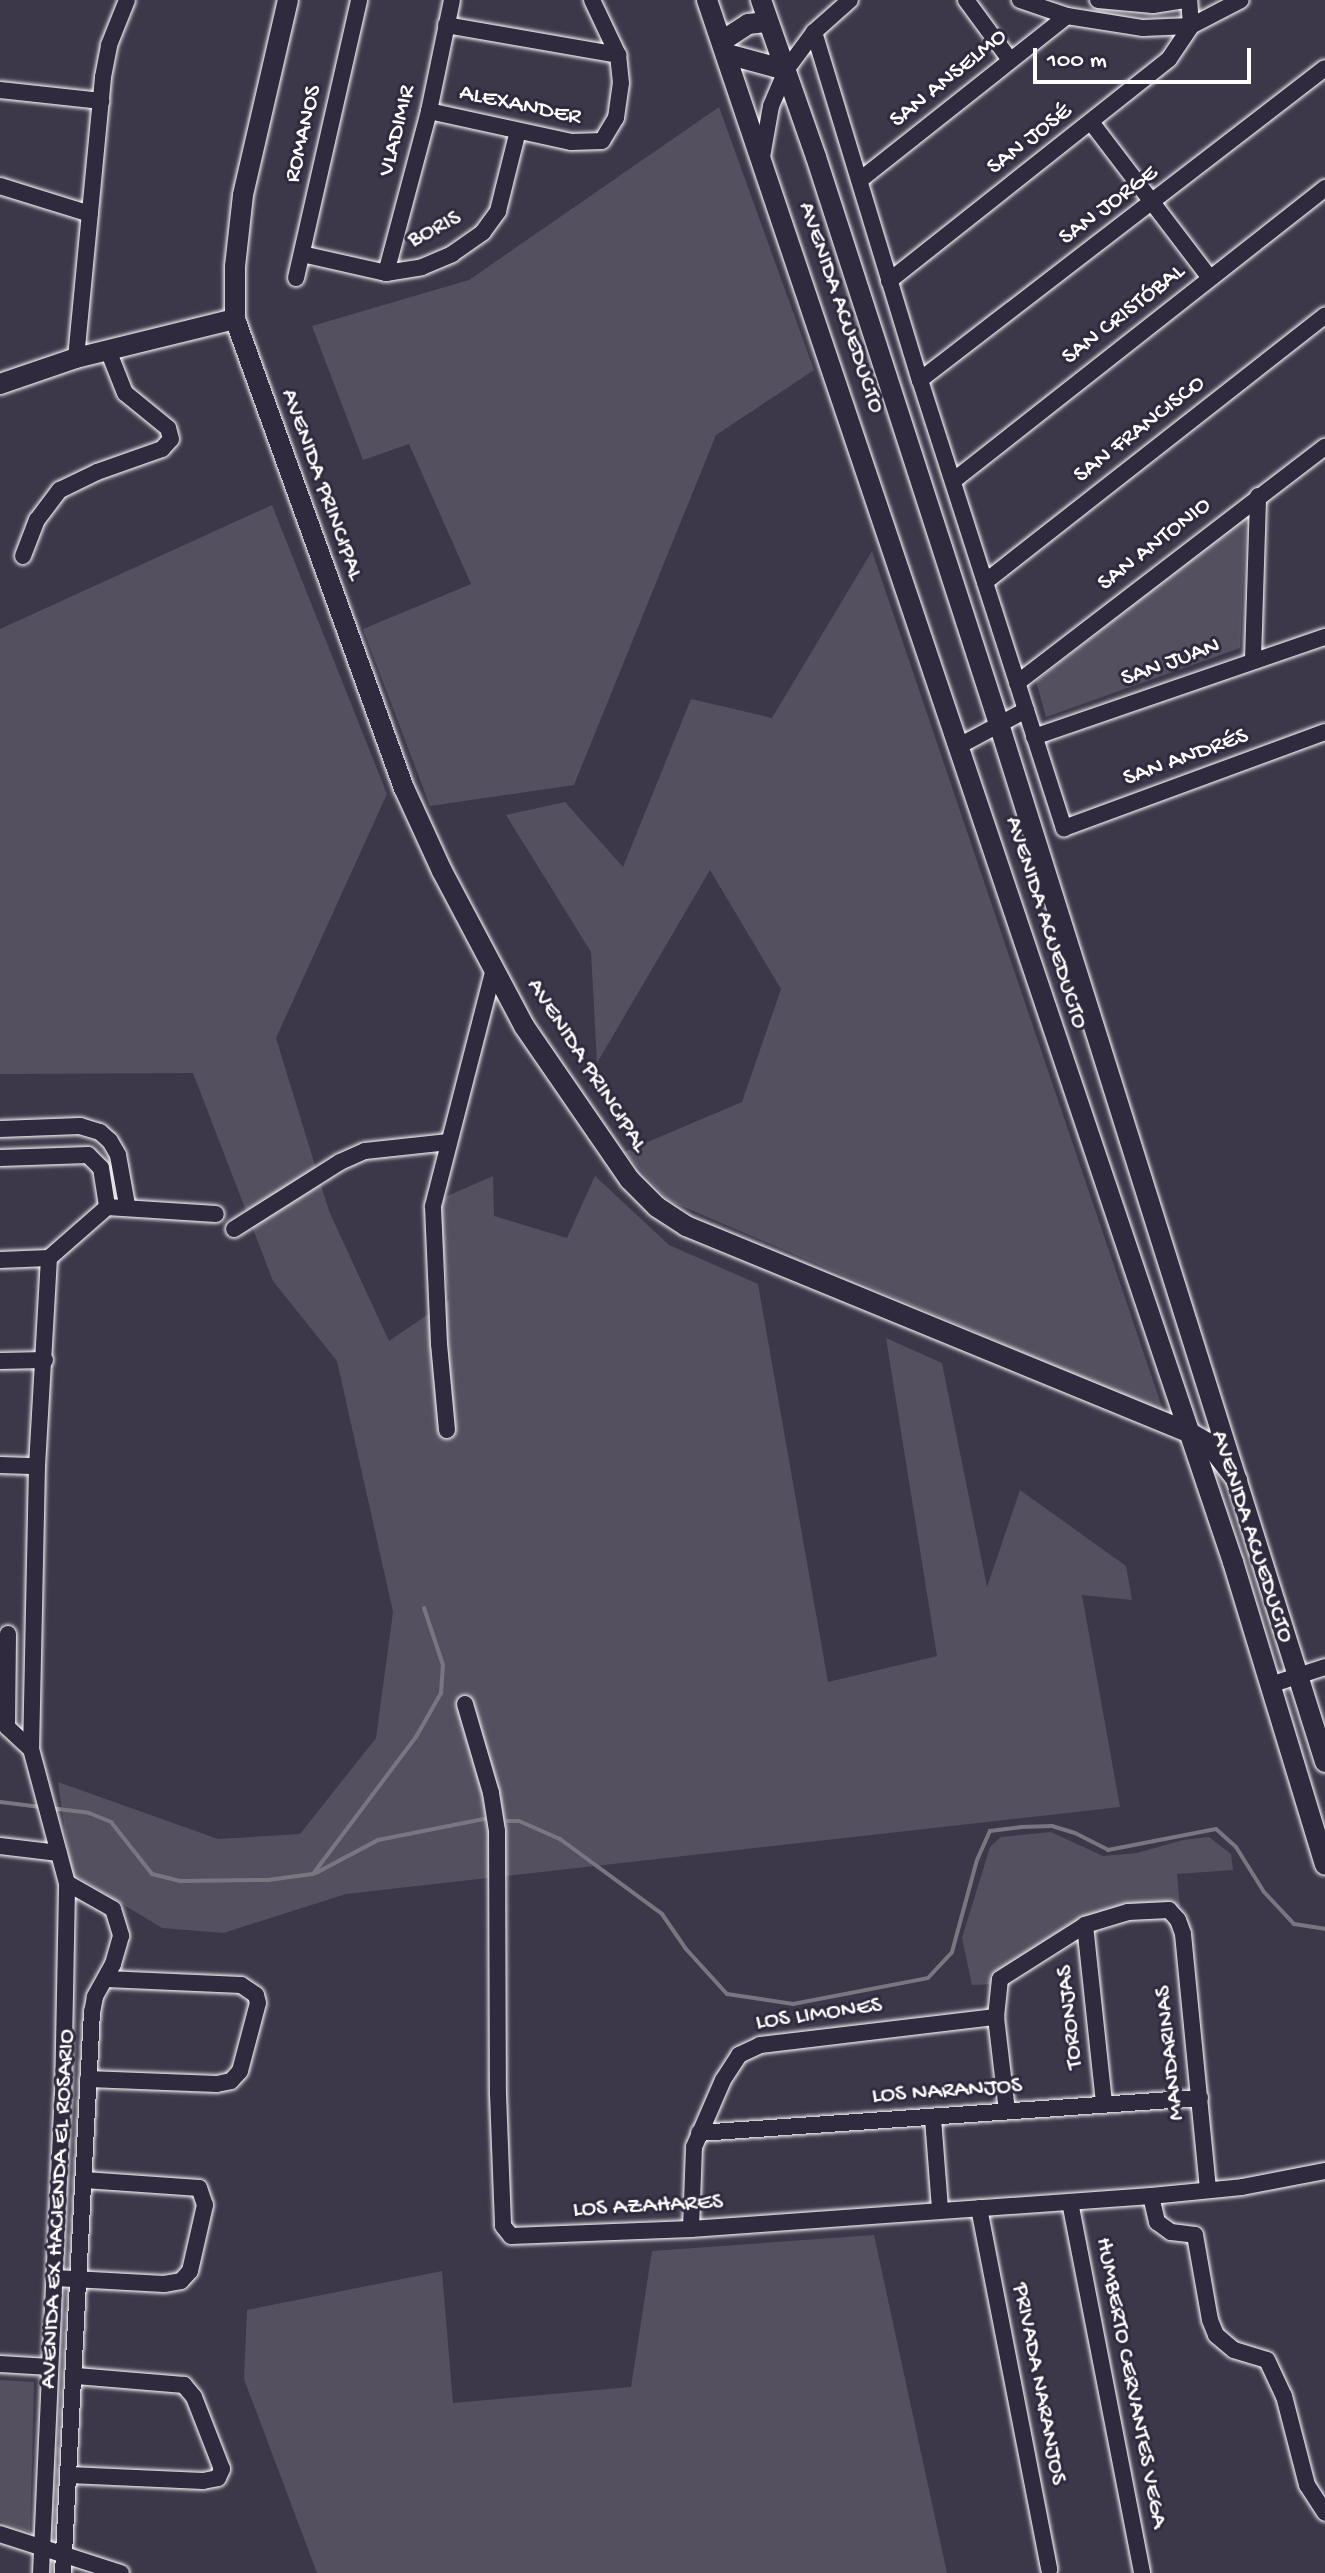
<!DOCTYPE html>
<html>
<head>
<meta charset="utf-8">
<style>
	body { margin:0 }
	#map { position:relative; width:1325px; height:2573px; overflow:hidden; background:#3c3749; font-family:"Gochi Hand",sans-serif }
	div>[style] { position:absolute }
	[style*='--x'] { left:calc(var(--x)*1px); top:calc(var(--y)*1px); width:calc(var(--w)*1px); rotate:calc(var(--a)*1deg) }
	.green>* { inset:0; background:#555060 }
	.stream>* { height:4px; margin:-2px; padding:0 2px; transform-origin:2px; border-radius:2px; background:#797682 }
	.roads { filter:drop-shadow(0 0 2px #fff) drop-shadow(0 0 2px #fff) }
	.minor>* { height:16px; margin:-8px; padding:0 8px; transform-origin:8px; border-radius:8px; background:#2f2a3d }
	.tertiary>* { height:20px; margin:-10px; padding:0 10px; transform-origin:10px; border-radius:10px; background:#2f2a3d }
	span { translate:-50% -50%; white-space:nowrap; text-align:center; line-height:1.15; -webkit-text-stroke:6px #2f2a3d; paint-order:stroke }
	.street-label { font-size:24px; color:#fff }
	.scale { position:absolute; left:1033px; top:48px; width:218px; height:36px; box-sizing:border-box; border:4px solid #fff; border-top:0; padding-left:10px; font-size:24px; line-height:28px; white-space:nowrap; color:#fff; -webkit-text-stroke:6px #2f2a3d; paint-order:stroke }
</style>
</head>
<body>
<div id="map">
	<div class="green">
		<i style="clip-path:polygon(719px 107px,814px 370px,716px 435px,574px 785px,430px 806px,363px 629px,471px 584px,409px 444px,363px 460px,312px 326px,469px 280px)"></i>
		<i style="clip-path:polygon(272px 505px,387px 794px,276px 1038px,329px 1211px,389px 1341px,449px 1300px,438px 1200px,493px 1176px,494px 1216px,567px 1238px,595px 1176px,669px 1245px,758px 1284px,828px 1682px,937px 1656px,886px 1338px,942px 1363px,987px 1587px,1020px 1490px,1126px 1566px,1132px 1600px,1082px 1595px,1120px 1807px,346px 1894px,223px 1933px,162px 1928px,71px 1873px,58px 1782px,218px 1839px,300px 1834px,376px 1738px,393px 1612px,337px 1361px,273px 1281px,193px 1073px,0 1074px,0 629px)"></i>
		<i style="clip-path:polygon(1246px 517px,1240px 648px,1046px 717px,1036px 681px)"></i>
		<i style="clip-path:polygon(872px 551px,1164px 1413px,668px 1200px,624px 1152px,742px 1102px,781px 989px,710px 870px,597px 1063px,591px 952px,506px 815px,565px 802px,623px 867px,691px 699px,772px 718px)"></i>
		<i style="clip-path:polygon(1051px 1832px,1103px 1856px,1137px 1853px,1183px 1840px,1209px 1837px,1231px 1854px,1233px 1870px,1177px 1874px,1180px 1906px,1128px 1912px,1085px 1925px,998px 1984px,972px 1985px,962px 1938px,990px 1847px,1001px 1837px)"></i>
		<i style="clip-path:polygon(874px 2235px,947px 2573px,317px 2573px,244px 2379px,247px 2310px,442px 2271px,453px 2403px,631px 2387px,652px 2251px)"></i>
		<i style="clip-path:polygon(0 2380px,34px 2382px,30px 2532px,0 2521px)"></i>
	</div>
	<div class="stream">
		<i style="--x:0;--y:1802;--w:41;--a:7"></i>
		<i style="--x:50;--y:1808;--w:39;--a:7"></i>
		<i style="--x:89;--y:1813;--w:24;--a:22"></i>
		<i style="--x:111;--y:1822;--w:66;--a:51.7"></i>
		<i style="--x:152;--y:1874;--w:30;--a:14"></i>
		<i style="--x:181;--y:1881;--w:87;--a:-0.7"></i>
		<i style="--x:268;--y:1880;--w:45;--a:-7.6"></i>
		<i style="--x:313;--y:1874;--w:171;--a:-53.1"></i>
		<i style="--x:416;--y:1737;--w:51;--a:-60.4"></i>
		<i style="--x:441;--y:1693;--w:28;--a:-86"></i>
		<i style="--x:443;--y:1665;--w:60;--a:-108.4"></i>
		<i style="--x:508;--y:1821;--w:11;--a:0"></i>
		<i style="--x:519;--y:1821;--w:45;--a:23.7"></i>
		<i style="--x:560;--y:1839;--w:127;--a:36.3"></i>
		<i style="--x:662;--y:1914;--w:42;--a:55.6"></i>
		<i style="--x:686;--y:1949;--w:61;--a:47.7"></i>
		<i style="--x:727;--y:1994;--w:67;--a:8.6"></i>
		<i style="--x:793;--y:2004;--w:137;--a:-10.9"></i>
		<i style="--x:928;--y:1978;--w:35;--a:-47"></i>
		<i style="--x:952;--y:1952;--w:95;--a:-74.8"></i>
		<i style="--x:977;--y:1860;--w:32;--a:-66"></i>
		<i style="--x:990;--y:1831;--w:31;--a:-7"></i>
		<i style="--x:1021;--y:1827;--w:31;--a:-2"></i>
		<i style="--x:1052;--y:1826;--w:24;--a:17"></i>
		<i style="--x:1075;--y:1833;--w:37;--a:27"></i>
		<i style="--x:1108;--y:1850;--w:110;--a:-11"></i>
		<i style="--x:1216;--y:1829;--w:27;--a:42"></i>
		<i style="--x:1236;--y:1847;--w:53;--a:58.1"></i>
		<i style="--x:1264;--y:1892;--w:44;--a:46.8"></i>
		<i style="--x:1294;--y:1924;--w:31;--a:9"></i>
		<i style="--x:316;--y:1873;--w:70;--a:-28"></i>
		<i style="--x:378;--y:1840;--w:108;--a:-11.2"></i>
	</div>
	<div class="roads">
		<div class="minor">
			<i style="--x:966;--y:0;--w:74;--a:53.7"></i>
			<i style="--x:1020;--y:0;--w:50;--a:18.8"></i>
			<i style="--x:1067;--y:16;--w:77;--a:9"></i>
			<i style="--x:1143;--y:28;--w:48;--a:-2.4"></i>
			<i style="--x:1191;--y:26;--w:56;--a:-27.5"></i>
			<i style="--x:1098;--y:0;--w:55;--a:5.2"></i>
			<i style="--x:1153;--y:5;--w:32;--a:-9"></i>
			<i style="--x:446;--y:25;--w:175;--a:9.9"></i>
			<i style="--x:814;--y:32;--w:364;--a:73.1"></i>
			<i style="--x:920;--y:380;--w:471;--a:72.2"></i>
			<i style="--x:1064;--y:828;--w:278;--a:-20.2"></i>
			<i style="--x:0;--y:90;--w:102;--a:6.2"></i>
			<i style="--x:429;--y:111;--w:145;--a:12.3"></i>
			<i style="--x:571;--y:142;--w:31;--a:-2"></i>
			<i style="--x:602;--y:141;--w:27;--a:-59"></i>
			<i style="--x:616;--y:118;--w:35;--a:-82"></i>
			<i style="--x:621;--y:83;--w:28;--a:-96"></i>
			<i style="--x:618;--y:55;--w:61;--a:-115.3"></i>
			<i style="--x:1091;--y:122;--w:196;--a:52.7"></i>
			<i style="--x:762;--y:157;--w:52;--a:-80"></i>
			<i style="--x:771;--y:106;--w:39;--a:-67"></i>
			<i style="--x:786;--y:70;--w:47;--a:-53.6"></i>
			<i style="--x:814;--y:32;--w:48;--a:-41.6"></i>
			<i style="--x:860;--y:180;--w:264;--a:-38.4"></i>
			<i style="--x:0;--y:186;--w:94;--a:17.3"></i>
			<i style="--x:302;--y:254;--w:86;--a:12.7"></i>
			<i style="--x:386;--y:273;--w:36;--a:-9"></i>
			<i style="--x:422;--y:267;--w:33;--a:-23"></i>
			<i style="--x:452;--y:254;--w:38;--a:-35"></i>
			<i style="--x:483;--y:232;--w:26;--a:-54"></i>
			<i style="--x:498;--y:211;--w:82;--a:-76"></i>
			<i style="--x:386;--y:273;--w:168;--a:-75.1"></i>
			<i style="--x:429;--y:111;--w:113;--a:-78.3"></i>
			<i style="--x:296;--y:278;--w:285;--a:-77.2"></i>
			<i style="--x:889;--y:281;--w:357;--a:-38.4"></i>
			<i style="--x:1169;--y:59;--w:40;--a:-56"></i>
			<i style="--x:1191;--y:26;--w:26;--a:-94"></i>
			<i style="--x:76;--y:358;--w:282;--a:-84.5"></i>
			<i style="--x:103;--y:77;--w:33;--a:-79"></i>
			<i style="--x:109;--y:45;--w:48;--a:-68.2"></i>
			<i style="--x:920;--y:380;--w:511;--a:-37.61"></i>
			<i style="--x:953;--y:481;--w:474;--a:-38.2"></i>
			<i style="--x:23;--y:556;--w:39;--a:-69"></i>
			<i style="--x:37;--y:520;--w:38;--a:-53"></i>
			<i style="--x:60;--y:490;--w:41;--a:-25.9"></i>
			<i style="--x:97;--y:472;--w:69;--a:-19.5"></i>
			<i style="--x:162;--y:449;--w:13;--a:-48"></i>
			<i style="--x:171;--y:439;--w:11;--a:-105"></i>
			<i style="--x:168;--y:428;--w:55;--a:-140.9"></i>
			<i style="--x:125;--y:393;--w:46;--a:-111.6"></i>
			<i style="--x:985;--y:582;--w:432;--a:-38.1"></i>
			<i style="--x:1253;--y:659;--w:163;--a:-88.2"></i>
			<i style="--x:1017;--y:683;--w:388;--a:-37.5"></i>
			<i style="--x:1034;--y:737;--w:308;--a:-19"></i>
			<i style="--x:959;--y:746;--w:76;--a:-28.2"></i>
			<i style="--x:0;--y:1129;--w:80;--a:-2.1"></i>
			<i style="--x:80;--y:1126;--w:21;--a:17"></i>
			<i style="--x:100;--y:1132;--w:13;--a:42"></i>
			<i style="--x:110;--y:1141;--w:16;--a:60"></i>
			<i style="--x:118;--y:1155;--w:51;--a:79.8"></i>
			<i style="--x:0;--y:1158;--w:88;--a:-2"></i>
			<i style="--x:88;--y:1155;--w:18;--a:45"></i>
			<i style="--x:101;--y:1168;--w:39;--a:81"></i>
			<i style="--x:234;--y:1229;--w:125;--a:-32.3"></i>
			<i style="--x:340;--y:1162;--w:27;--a:-24"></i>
			<i style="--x:365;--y:1151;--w:84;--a:-6.1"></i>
			<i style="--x:49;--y:1258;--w:208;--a:93.3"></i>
			<i style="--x:37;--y:1466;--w:283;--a:91.2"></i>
			<i style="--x:31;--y:1749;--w:139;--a:75"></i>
			<i style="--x:49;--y:1258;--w:77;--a:-41.3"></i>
			<i style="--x:107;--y:1207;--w:109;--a:3.7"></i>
			<i style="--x:0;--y:1260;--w:49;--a:-2.3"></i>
			<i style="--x:0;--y:1361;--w:45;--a:-1.3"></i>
			<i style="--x:447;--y:1430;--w:86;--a:-95.3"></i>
			<i style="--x:439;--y:1344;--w:138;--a:-92.5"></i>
			<i style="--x:433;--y:1206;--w:245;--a:-75.6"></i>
			<i style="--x:0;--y:1465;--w:37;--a:2"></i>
			<i style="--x:8;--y:1634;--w:93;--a:90.6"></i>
			<i style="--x:7;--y:1727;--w:33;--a:43"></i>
			<i style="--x:1270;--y:1685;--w:58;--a:-18.1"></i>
			<i style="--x:465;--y:1704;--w:93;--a:73.7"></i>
			<i style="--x:491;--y:1793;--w:38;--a:81"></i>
			<i style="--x:497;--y:1831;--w:263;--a:89.8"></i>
			<i style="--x:498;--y:2094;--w:132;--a:87.8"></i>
			<i style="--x:503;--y:2226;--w:13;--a:51"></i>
			<i style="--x:511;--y:2236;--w:180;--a:-2.2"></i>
			<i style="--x:691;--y:2229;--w:461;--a:-4.1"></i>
			<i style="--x:1151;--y:2196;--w:91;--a:-5.6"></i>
			<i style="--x:1242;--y:2187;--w:85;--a:-10.9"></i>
			<i style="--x:0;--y:1846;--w:59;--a:6.8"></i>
			<i style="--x:1085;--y:1925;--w:180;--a:83.9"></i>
			<i style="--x:88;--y:2079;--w:129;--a:2.2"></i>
			<i style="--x:217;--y:2084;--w:14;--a:-12"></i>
			<i style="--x:231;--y:2081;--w:13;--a:-48"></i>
			<i style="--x:240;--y:2071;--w:70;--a:-75.2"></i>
			<i style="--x:258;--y:2003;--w:8;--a:-104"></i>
			<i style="--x:256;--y:1995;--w:18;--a:-146"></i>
			<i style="--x:241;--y:1985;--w:135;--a:-177.5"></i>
			<i style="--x:1007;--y:2111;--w:95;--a:-96.7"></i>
			<i style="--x:996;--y:2017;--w:38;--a:-84"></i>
			<i style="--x:1000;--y:1979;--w:101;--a:-32.4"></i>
			<i style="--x:1085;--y:1925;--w:45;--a:-16.8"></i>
			<i style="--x:1128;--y:1912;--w:41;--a:-2.8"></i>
			<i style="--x:1169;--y:1910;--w:13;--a:48"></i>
			<i style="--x:1178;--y:1920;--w:15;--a:70"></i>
			<i style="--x:1183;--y:1934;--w:256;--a:84.4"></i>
			<i style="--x:933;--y:2118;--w:92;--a:85.6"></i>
			<i style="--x:699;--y:2133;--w:502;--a:-4"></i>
			<i style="--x:1151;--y:2196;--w:27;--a:77"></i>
			<i style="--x:1157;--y:2222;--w:17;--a:36"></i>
			<i style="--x:1171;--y:2232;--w:24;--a:7"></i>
			<i style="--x:1195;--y:2235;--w:86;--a:80"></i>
			<i style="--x:1210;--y:2320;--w:16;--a:68"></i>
			<i style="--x:1216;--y:2335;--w:23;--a:40"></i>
			<i style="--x:1234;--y:2350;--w:34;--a:17"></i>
			<i style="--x:1267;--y:2360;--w:40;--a:65"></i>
			<i style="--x:1284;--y:2396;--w:92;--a:75.5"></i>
			<i style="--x:1307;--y:2485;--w:33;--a:57"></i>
			<i style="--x:1070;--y:2202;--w:378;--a:79"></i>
			<i style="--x:979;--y:2208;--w:368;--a:79"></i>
			<i style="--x:691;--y:2229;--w:82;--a:-87.9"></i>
			<i style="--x:694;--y:2147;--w:73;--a:-66.6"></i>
			<i style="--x:723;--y:2080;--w:30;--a:-57"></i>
			<i style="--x:739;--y:2055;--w:23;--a:-25"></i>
			<i style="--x:760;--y:2045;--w:238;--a:-6.8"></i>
			<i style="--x:55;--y:2278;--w:109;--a:3.2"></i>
			<i style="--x:164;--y:2284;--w:17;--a:-10"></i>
			<i style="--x:181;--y:2281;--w:13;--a:-48"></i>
			<i style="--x:190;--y:2271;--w:68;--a:-77.2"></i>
			<i style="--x:205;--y:2205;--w:18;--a:-109"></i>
			<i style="--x:199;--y:2188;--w:115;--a:-176"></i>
			<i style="--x:0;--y:2364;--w:50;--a:3.4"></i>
			<i style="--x:69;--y:2475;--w:134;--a:2.6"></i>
			<i style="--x:203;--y:2481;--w:15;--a:-11"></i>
			<i style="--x:218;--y:2478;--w:10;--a:-66"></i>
			<i style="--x:222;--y:2469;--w:77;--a:-111.3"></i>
			<i style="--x:194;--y:2397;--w:16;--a:-130"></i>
			<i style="--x:184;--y:2385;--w:108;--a:-175.2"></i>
			<i style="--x:0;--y:2534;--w:127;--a:17.9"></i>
			<i style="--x:41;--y:2573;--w:477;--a:-87.4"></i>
			<i style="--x:63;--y:2097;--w:214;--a:-88.9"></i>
			<i style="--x:67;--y:1883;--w:53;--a:29.5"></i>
			<i style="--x:113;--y:1909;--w:28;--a:73"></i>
			<i style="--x:121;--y:1936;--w:29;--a:106"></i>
			<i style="--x:113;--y:1964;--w:38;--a:119"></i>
			<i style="--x:95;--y:1997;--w:15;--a:101"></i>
			<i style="--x:92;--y:2012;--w:562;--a:92.96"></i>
		</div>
		<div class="tertiary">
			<i style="--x:288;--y:0;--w:200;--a:103"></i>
			<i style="--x:243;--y:195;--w:71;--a:96.4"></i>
			<i style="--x:235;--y:266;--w:53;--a:90"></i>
			<i style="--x:235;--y:319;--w:499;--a:70.2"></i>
			<i style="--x:404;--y:788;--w:91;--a:65.4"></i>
			<i style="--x:442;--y:871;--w:175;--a:62.1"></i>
			<i style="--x:524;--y:1026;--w:187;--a:55.5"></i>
			<i style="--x:630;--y:1180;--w:38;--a:45"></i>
			<i style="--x:657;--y:1207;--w:35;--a:33"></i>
			<i style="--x:686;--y:1226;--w:545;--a:22.33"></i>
			<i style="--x:1190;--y:1433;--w:22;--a:30"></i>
			<i style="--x:1209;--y:1444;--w:46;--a:52.1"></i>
			<i style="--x:707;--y:0;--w:1648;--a:71.39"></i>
			<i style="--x:1233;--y:1562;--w:316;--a:73.1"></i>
			<i style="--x:761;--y:0;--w:166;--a:70.7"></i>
			<i style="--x:816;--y:157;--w:596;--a:72.11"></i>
			<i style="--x:999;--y:724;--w:1088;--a:72.56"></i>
			<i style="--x:722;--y:41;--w:31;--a:-33"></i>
			<i style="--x:748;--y:24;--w:20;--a:-6"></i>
			<i style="--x:727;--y:54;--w:61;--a:15.2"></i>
			<i style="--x:0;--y:384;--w:80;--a:-18.9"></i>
			<i style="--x:76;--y:358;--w:164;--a:-13.8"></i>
		</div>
	</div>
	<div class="street-label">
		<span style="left:949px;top:79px;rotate:-39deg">SAN ANSELMO</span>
		<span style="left:520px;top:106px;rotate:12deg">ALEXANDER</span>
		<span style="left:398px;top:131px;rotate:-76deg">VLADIMIR</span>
		<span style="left:304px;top:134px;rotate:-77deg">ROMANOS</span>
		<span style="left:1030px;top:140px;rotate:-38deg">SAN JOSÉ</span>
		<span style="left:1109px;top:206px;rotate:-37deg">SAN JORGE</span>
		<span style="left:435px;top:230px;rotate:-27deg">BORIS</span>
		<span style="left:840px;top:308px;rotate:71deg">AVENIDA ACUEDUCTO</span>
		<span style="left:1124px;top:315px;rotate:-38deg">SAN CRISTÓBAL</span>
		<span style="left:1140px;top:430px;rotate:-38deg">SAN FRANCISCO</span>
		<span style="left:321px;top:485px;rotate:70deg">AVENIDA PRINCIPAL</span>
		<span style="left:1155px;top:545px;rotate:-38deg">SAN ANTONIO</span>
		<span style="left:1171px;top:663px;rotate:-20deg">SAN JUAN</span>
		<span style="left:1186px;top:758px;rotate:-20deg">SAN ANDRÉS</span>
		<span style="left:1045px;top:923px;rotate:72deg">AVENIDA ACUEDUCTO</span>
		<span style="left:586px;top:1066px;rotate:57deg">AVENIDA PRINCIPAL</span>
		<span style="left:1251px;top:1537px;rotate:72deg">AVENIDA ACUEDUCTO</span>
		<span style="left:819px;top:2015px;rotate:-8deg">LOS LIMONES</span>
		<span style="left:1071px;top:2017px;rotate:-96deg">TORONJAS</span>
		<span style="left:1171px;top:2053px;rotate:-96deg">MANDARINAS</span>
		<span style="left:947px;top:2092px;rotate:-4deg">LOS NARANJOS</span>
		<span style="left:648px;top:2207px;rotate:-3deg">LOS AZAHARES</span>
		<span style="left:59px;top:2209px;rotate:-87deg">AVENIDA EX HACIENDA EL ROSARIO</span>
		<span style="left:1130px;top:2383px;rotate:79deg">HUMBERTO CERVANTES VEGA</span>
		<span style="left:1038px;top:2384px;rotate:79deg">PRIVADA NARANJOS</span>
	</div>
	<div class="scale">100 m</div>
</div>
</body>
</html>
